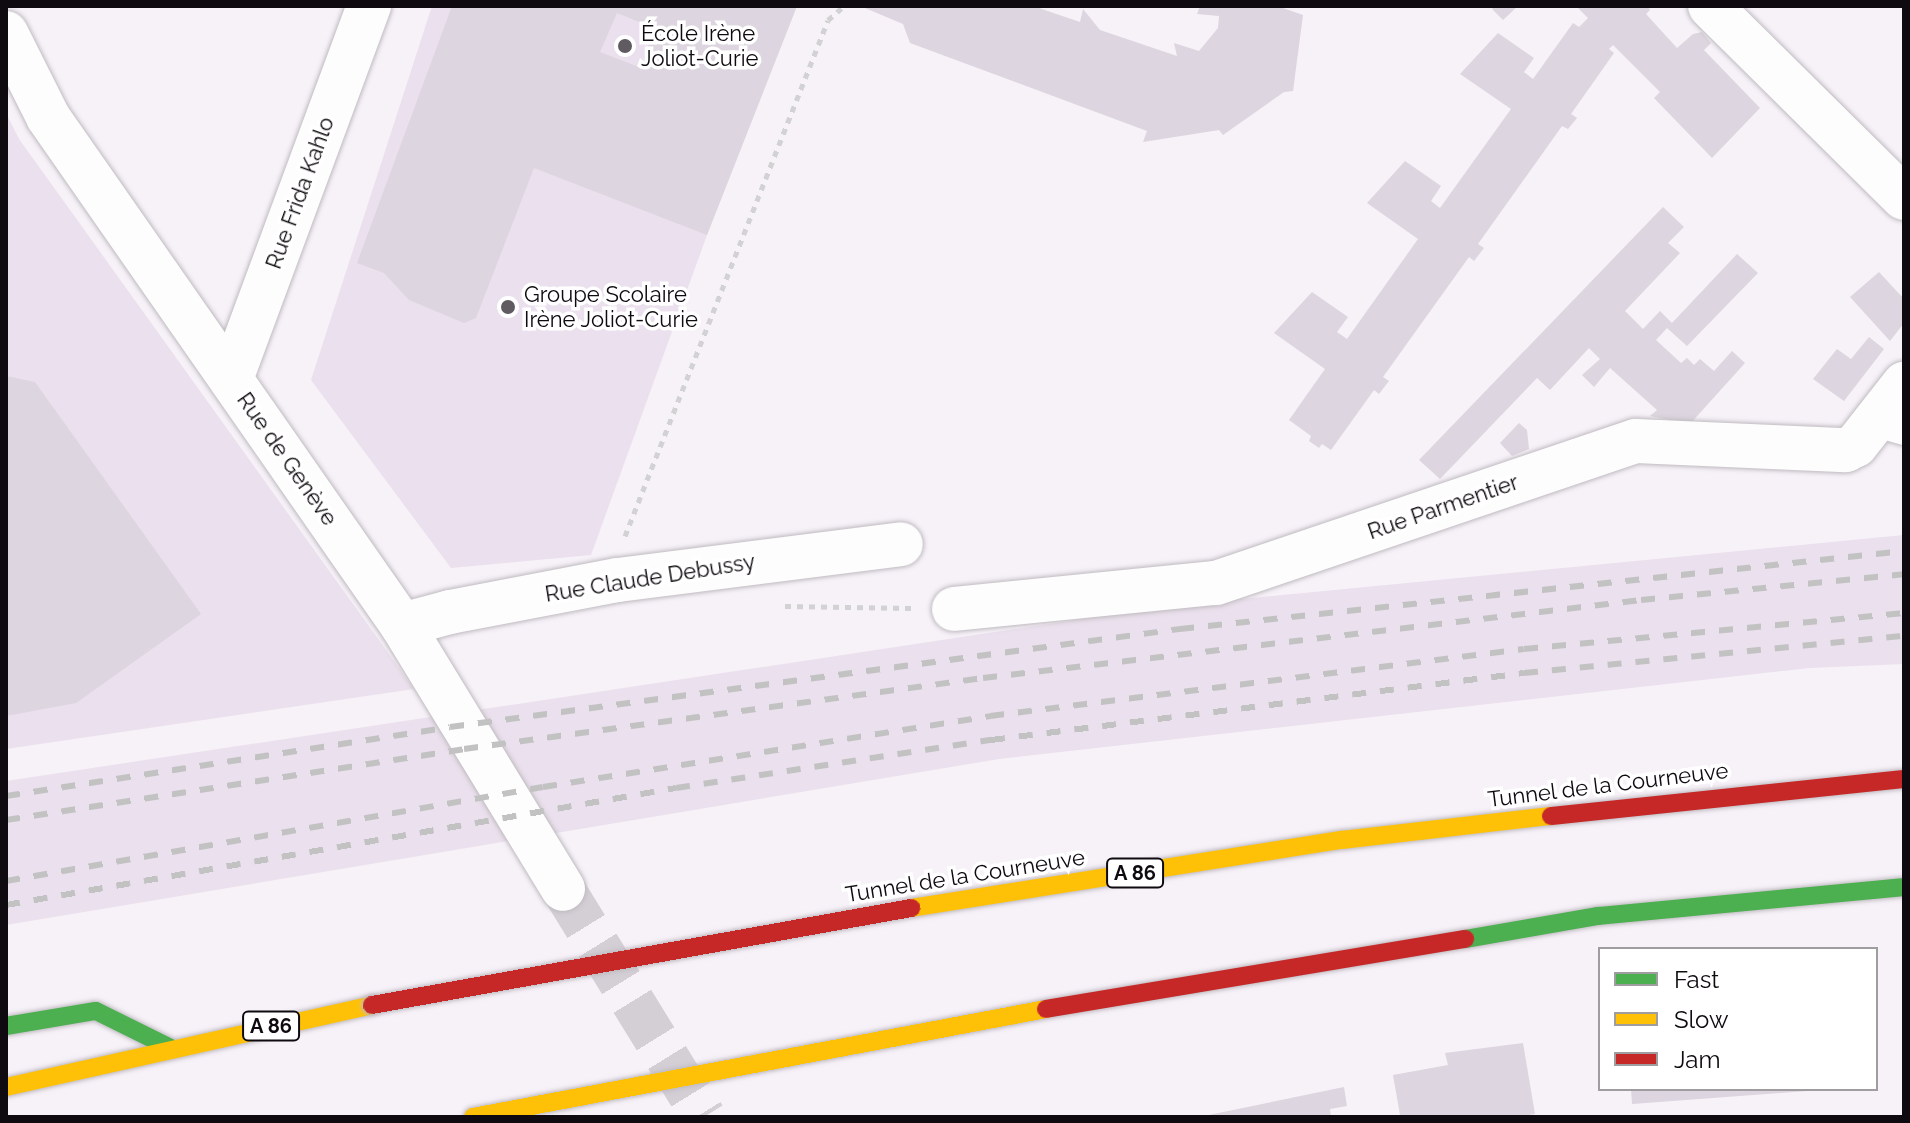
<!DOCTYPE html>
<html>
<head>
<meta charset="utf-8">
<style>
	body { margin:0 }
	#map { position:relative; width:1910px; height:1123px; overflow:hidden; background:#f7f1f8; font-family:Raleway,sans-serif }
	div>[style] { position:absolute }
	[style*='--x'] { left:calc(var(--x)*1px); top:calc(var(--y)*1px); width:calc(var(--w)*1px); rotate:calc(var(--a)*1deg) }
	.built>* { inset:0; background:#ebe0ed }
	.building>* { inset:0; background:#ddd5df }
	.street-tunnel>* { height:44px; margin-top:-22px; transform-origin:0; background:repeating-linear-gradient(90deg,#d4ced5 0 44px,transparent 0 66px) }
	.path>* { height:5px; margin-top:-2.5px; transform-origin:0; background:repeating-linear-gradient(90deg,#d2d1d3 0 6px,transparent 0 12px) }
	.roads { filter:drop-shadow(0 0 2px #bfbbc0) drop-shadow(0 0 2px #bfbbc0) }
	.lane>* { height:26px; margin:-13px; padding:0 13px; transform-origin:13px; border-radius:13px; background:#fefdfe }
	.street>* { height:44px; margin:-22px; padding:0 22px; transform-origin:22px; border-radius:22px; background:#fefdfe }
	.fast>* { height:18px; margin:-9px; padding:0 9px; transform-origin:9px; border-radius:9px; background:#4caf50 }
	.slow>* { height:18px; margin:-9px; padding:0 9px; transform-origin:9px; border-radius:9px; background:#ffc107 }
	.jam>* { height:18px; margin:-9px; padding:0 9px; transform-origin:9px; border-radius:9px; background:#c62828 }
	.rail>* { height:6px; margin-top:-3px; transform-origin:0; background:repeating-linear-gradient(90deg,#c3c2c3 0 14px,transparent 0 28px) }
	.bridges { filter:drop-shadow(0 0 2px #bfbbc0) drop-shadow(0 0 2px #bfbbc0) }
	.slow-bridge>* { height:18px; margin:-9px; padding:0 9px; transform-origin:9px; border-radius:9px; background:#ffc107 }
	.jam-bridge>* { height:18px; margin:-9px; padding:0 9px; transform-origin:9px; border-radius:9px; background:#c62828 }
	.dots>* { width:22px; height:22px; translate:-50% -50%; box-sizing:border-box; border:4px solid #fff; border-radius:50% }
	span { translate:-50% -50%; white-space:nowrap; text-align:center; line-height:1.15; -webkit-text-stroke:7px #fff; paint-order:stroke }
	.shield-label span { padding:2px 6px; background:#fff; border:2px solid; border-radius:6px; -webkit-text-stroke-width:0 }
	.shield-label { font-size:20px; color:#0e0a0f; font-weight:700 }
	.poi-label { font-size:22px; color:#0e0a0f }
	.left { translate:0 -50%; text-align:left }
	.street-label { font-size:22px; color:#0e0a0f }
	.frame { position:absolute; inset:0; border:8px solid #0e0a0f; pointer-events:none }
	.legend { position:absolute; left:1598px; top:947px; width:280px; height:144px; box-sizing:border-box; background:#fff; border:2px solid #9f9d9f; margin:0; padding:10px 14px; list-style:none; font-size:24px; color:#0e0a0f }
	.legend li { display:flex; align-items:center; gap:16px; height:40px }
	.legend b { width:40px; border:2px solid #9f9d9f }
</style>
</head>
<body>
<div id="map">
	<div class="built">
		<i style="clip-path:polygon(432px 6px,797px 6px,707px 235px,591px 555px,451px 568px,311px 380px)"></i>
		<i style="clip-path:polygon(6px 113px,19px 139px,414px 689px,6px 749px)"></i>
		<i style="clip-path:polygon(1904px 535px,1904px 664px,1809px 668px,999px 759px,6px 925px,6px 781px,1168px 606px)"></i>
	</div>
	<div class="building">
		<i style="clip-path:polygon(evenodd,452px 6px,797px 6px,707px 235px,534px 168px,476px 318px,464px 323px,409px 300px,384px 273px,357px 263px,452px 6px,617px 13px,652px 27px,644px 69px,600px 52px,617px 13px)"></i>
		<i style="clip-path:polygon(868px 6px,1033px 6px,1080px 22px,1083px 9px,1100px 30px,1177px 56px,1174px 43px,1199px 51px,1218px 28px,1219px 16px,1197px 14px,1200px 6px,1277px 6px,1303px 15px,1293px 91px,1284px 92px,1223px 135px,1219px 130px,1143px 142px,1147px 131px,910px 43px,903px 24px,865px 8px)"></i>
		<i style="clip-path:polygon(1495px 6px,1518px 6px,1503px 20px,1492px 9px)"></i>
		<i style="clip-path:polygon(1576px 6px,1648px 6px,1650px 10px,1646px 14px,1677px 48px,1693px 34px,1702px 32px,1711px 43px,1704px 50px,1760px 108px,1712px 158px,1654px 98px,1660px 92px,1613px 45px,1609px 49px,1614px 53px,1571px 114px,1577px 118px,1568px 129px,1562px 126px,1478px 244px,1484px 248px,1474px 261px,1469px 257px,1383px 377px,1389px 381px,1379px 394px,1374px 390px,1331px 450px,1322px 444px,1319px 448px,1309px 441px,1311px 436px,1289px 420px,1325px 369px,1274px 333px,1312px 292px,1348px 317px,1337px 332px,1347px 339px,1418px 239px,1367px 203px,1405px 161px,1441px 186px,1431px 201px,1440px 208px,1511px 109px,1460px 74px,1498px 33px,1534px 58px,1524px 72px,1533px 79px,1573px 23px,1579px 27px,1588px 18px)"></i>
		<i style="clip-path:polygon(1663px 207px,1684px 227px,1668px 243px,1680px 253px,1625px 311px,1643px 329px,1660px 311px,1672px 323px,1737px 254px,1758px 273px,1687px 346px,1667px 328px,1656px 340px,1681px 363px,1687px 358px,1694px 365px,1700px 359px,1714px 371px,1732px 351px,1745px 363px,1690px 424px,1650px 416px,1657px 410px,1610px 368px,1594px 387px,1582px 375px,1600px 359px,1589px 348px,1550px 390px,1537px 378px,1440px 479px,1419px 460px)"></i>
		<i style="clip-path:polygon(1879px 272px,1904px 299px,1904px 323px,1890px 341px,1850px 297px)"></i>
		<i style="clip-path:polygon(1869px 337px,1884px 349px,1844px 401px,1813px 379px,1837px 349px,1851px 359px)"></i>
		<i style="clip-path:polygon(6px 376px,35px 382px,201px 614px,76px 703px,6px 716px)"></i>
		<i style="clip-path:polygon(1519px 423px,1527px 430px,1529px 449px,1512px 456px,1500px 443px)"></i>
		<i style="clip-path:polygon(1523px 1043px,1535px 1114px,1516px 1117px,1400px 1115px,1393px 1075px,1448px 1065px,1445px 1053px)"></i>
		<i style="clip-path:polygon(1344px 1087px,1347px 1106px,1330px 1109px,1331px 1117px,1199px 1117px)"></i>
		<i style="clip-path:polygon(1631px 1089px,1807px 1089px,1807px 1091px,1632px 1104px)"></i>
	</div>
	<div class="street-tunnel">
		<i style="--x:563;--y:889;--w:268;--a:58.3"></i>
	</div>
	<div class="path">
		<i style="--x:625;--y:536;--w:554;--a:-68.52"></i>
		<i style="--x:828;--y:20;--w:21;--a:-41"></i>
		<i style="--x:785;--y:606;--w:126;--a:0.9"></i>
	</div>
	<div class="roads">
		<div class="lane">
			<i style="--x:1873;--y:423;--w:32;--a:16"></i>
		</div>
		<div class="street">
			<i style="--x:1710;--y:6;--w:273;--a:44.7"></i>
			<i style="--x:6;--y:33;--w:94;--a:63.4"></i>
			<i style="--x:48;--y:117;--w:619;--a:55.13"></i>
			<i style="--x:402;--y:625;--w:309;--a:58.6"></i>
			<i style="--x:231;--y:379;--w:398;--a:-69.7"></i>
			<i style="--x:954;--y:609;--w:263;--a:-5.7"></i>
			<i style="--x:1216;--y:583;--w:443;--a:-18.7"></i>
			<i style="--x:1636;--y:441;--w:210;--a:2.5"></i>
			<i style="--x:1846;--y:450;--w:11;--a:-27"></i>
			<i style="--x:1856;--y:445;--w:78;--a:-51.8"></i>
			<i style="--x:402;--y:625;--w:50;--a:-15.2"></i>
			<i style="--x:450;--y:612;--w:171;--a:-10.8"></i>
			<i style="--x:618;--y:580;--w:285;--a:-7.2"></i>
		</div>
		<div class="fast">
			<i style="--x:1465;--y:939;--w:135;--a:-9.8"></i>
			<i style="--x:1598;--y:916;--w:307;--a:-5.4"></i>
			<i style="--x:6;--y:1026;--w:91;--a:-9.5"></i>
			<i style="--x:96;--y:1011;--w:84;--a:26.3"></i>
		</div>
		<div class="slow">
			<i style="--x:6;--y:1087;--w:375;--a:-12.6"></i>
			<i style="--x:473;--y:1117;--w:583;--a:-10.67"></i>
		</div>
		<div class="jam">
			<i style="--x:1046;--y:1009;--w:425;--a:-9.5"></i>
		</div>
	</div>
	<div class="rail">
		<i style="--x:6;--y:796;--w:449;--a:-8.8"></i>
		<i style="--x:450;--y:727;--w:737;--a:-7.65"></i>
		<i style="--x:1180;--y:629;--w:728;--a:-6.15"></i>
		<i style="--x:6;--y:820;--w:463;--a:-8.8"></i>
		<i style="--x:464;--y:749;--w:524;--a:-7.79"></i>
		<i style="--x:983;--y:678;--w:663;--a:-6.76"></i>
		<i style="--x:1641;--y:600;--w:264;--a:-5.6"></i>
		<i style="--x:6;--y:881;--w:545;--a:-9.93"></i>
		<i style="--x:543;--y:787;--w:453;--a:-9"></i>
		<i style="--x:990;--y:716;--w:538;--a:-7.15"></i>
		<i style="--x:1524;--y:649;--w:382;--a:-5.4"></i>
		<i style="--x:6;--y:905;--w:680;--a:-9.91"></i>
		<i style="--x:676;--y:788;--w:319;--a:-8.7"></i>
		<i style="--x:991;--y:740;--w:537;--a:-7.16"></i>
		<i style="--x:1524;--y:673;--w:382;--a:-5.6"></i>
	</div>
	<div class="bridges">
		<div class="slow-bridge">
			<i style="--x:911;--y:908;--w:436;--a:-9"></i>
			<i style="--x:1342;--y:840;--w:210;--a:-6.6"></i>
		</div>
		<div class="jam-bridge">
			<i style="--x:1551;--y:816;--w:355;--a:-6"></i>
			<i style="--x:372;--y:1005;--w:548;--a:-10.2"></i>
		</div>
	</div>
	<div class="dots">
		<i style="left:625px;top:46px;background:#605b61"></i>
		<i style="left:508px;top:307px;background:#605b61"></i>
	</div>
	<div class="shield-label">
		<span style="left:1135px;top:873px">A 86</span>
		<span style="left:271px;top:1026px">A 86</span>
	</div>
	<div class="poi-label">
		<span class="left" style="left:641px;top:46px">École Irène<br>Joliot-Curie</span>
		<span class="left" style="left:524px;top:307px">Groupe Scolaire<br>Irène Joliot-Curie</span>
	</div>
	<div class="street-label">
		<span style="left:300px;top:193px;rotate:-70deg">Rue Frida Kahlo</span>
		<span style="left:287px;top:459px;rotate:55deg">Rue de Genève</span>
		<span style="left:1443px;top:507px;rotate:-19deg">Rue Parmentier</span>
		<span style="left:650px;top:578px;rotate:-9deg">Rue Claude Debussy</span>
		<span style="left:1608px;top:785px;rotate:-7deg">Tunnel de la Courneuve</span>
		<span style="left:965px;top:876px;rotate:-9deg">Tunnel de la Courneuve</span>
	</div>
	<div class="frame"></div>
	<ul class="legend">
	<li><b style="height:10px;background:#4caf50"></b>Fast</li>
	<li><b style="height:10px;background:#ffc107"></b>Slow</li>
	<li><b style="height:10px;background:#c62828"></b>Jam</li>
	</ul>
</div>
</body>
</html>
